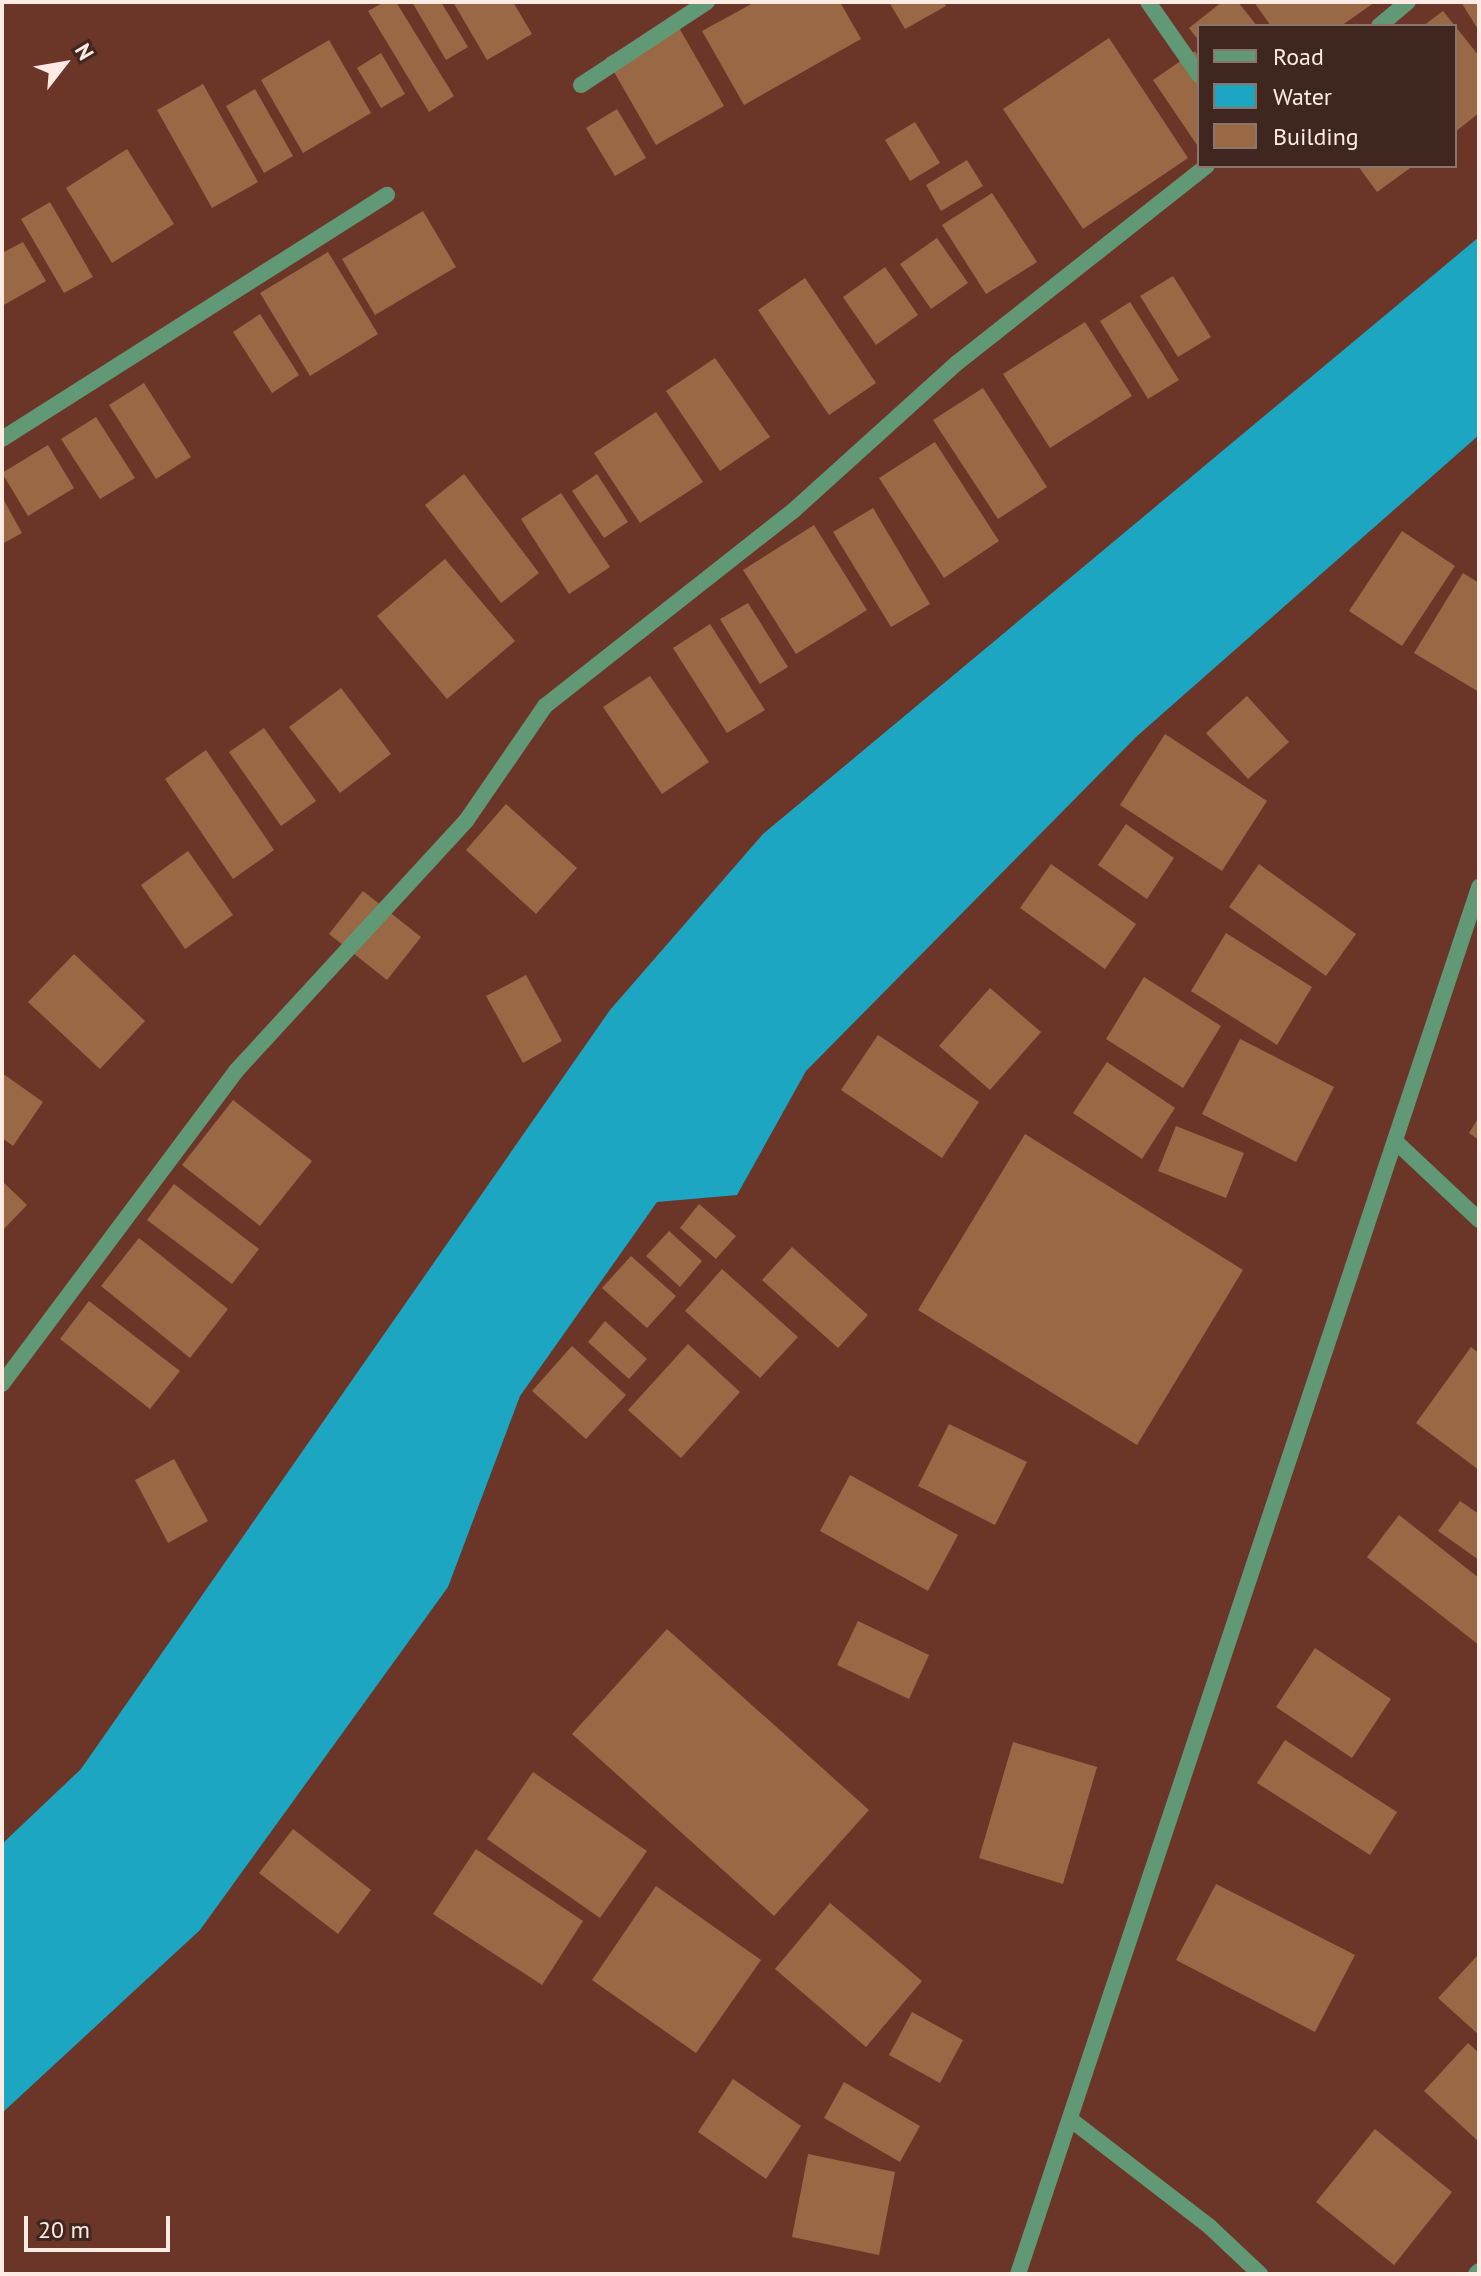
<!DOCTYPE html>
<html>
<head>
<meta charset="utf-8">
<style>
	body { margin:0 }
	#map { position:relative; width:1481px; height:2276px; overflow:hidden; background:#6b3627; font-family:"PT Sans",sans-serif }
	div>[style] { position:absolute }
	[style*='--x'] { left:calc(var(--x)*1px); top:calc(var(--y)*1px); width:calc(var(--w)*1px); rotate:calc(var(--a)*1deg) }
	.water>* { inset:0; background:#1da6c1 }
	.building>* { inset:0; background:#996945 }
	.minor>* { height:16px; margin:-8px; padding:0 8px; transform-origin:8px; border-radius:8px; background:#619875 }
	.tertiary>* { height:16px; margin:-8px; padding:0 8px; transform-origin:8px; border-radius:8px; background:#619875 }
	span { translate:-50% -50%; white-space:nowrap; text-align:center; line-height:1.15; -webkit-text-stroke:8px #3f261f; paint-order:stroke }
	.frame { position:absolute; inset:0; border:4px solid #ffeae4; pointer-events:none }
	.legend { position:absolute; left:1197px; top:24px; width:260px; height:144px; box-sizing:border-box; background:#3f261f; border:2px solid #8c746e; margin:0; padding:10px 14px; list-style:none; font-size:24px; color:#ffeae4 }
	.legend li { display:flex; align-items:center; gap:16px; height:40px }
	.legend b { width:40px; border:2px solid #8c746e }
	.north { position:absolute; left:24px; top:24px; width:80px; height:80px; -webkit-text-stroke:6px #3f261f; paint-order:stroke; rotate:59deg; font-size:22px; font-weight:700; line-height:32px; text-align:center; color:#ffeae4 }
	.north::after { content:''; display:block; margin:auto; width:28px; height:36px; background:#ffeae4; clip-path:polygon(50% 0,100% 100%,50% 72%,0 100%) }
	.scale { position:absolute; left:24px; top:2216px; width:146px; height:36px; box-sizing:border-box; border:4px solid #ffeae4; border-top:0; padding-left:10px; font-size:24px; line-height:28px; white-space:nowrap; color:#ffeae4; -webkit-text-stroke:6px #3f261f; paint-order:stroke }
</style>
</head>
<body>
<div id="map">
	<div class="water">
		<i style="clip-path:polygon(1479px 237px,1479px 435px,1136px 737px,806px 1071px,737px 1195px,657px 1202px,520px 1396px,448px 1587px,200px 1930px,2px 2113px,2px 1844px,81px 1769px,610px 1010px,763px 834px)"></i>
	</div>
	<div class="building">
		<i style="clip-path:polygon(384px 2px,396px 2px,454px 96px,429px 112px,368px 11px)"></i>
		<i style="clip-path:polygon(412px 2px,441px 2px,468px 47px,446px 60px)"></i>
		<i style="clip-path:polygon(453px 2px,513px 2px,532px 34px,487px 60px)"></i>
		<i style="clip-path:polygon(755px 2px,840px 2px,861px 39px,744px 105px,702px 31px)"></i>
		<i style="clip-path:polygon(889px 2px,944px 2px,946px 6px,905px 29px)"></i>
		<i style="clip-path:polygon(1222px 2px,1238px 2px,1257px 26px,1199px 26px,1199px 41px,1189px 28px)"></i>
		<i style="clip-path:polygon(1254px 2px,1375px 2px,1341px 26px,1271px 26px)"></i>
		<i style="clip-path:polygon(1461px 2px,1479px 2px,1479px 31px)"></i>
		<i style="clip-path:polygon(1443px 11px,1479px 56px,1479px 113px,1455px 132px,1455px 26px,1423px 26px)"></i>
		<i style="clip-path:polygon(674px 19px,724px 106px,656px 145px,606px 58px)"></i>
		<i style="clip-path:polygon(1109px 38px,1188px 158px,1083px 229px,1003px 109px)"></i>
		<i style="clip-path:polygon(329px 40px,371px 113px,303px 153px,261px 80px)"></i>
		<i style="clip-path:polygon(1195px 51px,1199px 57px,1199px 148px,1153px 80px)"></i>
		<i style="clip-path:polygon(381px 53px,405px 94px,381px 108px,357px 68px)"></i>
		<i style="clip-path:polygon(203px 84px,258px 182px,212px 208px,157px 110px)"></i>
		<i style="clip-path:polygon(255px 89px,293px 156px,264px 173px,226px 106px)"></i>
		<i style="clip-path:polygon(617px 109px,646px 158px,615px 176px,586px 128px)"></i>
		<i style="clip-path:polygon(915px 122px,940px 163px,910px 181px,885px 140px)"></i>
		<i style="clip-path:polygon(127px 149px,174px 224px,112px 263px,66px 188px)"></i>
		<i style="clip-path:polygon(967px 160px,983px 186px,941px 211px,926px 185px)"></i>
		<i style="clip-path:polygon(1358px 166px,1413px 166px,1377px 192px)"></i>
		<i style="clip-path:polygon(992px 193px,1037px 262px,986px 294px,942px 225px)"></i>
		<i style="clip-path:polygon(50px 202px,93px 277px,64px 293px,21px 219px)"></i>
		<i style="clip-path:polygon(423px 211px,456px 267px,375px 315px,342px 259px)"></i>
		<i style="clip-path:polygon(937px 238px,968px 283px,931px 309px,900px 264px)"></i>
		<i style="clip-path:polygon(23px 242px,46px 281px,2px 306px,2px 253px)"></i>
		<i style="clip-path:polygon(328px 252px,378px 334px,310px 376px,260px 293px)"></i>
		<i style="clip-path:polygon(885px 267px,918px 315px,876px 345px,843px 297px)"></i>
		<i style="clip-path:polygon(1173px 276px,1211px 337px,1178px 357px,1140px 296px)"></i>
		<i style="clip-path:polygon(805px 278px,876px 383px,829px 415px,758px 310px)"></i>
		<i style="clip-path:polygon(1130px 302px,1179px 380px,1148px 399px,1100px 321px)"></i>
		<i style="clip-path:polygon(260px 314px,299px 375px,272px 393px,233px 332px)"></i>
		<i style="clip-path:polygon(1085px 322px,1132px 396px,1050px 448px,1003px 374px)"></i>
		<i style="clip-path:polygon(715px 358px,770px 437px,720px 471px,666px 391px)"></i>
		<i style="clip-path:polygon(144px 383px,191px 457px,156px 479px,109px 405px)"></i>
		<i style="clip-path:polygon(983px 388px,1047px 487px,998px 519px,933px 420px)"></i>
		<i style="clip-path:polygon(656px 412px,703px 482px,640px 523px,594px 453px)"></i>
		<i style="clip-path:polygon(96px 417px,135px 478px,100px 499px,61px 439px)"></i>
		<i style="clip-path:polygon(935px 442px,999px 541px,944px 578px,879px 478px)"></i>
		<i style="clip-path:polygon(48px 445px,74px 488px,28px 516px,2px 473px)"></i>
		<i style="clip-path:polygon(464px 474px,539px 573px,501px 603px,425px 505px)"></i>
		<i style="clip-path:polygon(597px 474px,628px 522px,604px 538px,572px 491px)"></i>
		<i style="clip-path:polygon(561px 493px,610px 567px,569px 594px,521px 519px)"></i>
		<i style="clip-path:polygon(2px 497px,22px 533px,2px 544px)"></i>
		<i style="clip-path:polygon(873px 508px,930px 604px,891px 627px,833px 532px)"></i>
		<i style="clip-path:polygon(814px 525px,867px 610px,796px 654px,743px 570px)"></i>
		<i style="clip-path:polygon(1402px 531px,1455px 566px,1402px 646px,1349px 611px)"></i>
		<i style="clip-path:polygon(445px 559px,515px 641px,447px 699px,377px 616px)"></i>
		<i style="clip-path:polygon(1463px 573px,1479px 583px,1479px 692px,1414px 653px)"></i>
		<i style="clip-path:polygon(748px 603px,788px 667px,760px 684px,720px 619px)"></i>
		<i style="clip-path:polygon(710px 624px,765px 710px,727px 733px,673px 648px)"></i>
		<i style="clip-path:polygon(650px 676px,709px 762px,662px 794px,603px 707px)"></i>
		<i style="clip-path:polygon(341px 688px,391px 754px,340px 793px,289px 727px)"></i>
		<i style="clip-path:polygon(1247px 696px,1289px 742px,1248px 779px,1206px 733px)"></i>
		<i style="clip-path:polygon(264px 728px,316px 801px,281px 826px,229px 752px)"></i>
		<i style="clip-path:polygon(1165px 734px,1267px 801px,1222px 871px,1120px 805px)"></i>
		<i style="clip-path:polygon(206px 750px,274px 850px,233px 879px,165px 779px)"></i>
		<i style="clip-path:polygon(506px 804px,577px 868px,536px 914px,466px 850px)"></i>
		<i style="clip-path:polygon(1126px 824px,1174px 858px,1147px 899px,1098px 865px)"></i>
		<i style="clip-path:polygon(188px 851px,233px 915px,185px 949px,141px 885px)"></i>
		<i style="clip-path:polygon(1051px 864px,1136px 924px,1105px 969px,1020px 908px)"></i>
		<i style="clip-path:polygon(1259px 864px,1356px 934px,1326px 976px,1229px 907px)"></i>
		<i style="clip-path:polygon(363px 891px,421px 937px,387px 980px,329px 934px)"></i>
		<i style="clip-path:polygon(1226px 933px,1312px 987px,1277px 1045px,1191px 991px)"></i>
		<i style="clip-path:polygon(74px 954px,145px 1021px,100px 1069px,28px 1002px)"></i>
		<i style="clip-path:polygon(526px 975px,562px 1041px,523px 1063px,486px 996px)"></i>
		<i style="clip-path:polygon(1144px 977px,1221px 1026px,1183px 1088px,1106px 1039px)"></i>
		<i style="clip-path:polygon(990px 988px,1041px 1032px,990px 1090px,939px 1046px)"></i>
		<i style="clip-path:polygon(878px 1035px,979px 1102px,942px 1158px,841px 1090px)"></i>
		<i style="clip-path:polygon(1240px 1039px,1334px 1087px,1296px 1162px,1202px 1114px)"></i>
		<i style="clip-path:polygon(1107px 1062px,1175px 1108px,1142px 1159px,1073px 1113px)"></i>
		<i style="clip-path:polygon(2px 1073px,43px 1102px,13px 1146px,2px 1138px)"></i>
		<i style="clip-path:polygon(233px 1100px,312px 1161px,260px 1226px,182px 1165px)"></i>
		<i style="clip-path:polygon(1479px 1117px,1479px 1140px,1469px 1133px)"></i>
		<i style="clip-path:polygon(1176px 1126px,1244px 1153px,1226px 1198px,1158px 1171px)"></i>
		<i style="clip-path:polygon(1025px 1134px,1243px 1270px,1137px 1445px,918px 1310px)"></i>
		<i style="clip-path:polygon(2px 1181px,27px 1205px,2px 1231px)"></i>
		<i style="clip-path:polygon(174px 1184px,259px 1249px,232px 1284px,147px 1220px)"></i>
		<i style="clip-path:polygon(699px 1204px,736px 1236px,716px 1259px,680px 1228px)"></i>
		<i style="clip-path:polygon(669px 1231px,702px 1261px,680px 1287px,646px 1256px)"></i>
		<i style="clip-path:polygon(139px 1238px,228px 1309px,190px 1358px,101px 1286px)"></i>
		<i style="clip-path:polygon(792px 1247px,868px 1315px,838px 1348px,762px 1280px)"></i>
		<i style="clip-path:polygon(631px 1256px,676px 1296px,647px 1328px,602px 1288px)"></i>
		<i style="clip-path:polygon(722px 1269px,798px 1337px,760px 1378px,685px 1311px)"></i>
		<i style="clip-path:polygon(89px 1301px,180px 1371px,150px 1409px,60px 1339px)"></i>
		<i style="clip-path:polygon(605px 1321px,647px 1359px,629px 1379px,588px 1342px)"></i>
		<i style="clip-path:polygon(688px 1344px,740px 1392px,681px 1458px,628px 1410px)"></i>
		<i style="clip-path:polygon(572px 1346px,626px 1395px,586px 1439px,532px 1391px)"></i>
		<i style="clip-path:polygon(1471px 1347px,1479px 1353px,1479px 1470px,1416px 1423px)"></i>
		<i style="clip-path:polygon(949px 1424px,1027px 1462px,995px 1525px,918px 1486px)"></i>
		<i style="clip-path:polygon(174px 1459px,208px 1521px,168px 1543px,135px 1480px)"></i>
		<i style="clip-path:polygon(850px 1475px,958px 1535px,928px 1591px,820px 1531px)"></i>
		<i style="clip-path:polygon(1460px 1501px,1479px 1514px,1479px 1560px,1438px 1531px)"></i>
		<i style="clip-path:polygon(1399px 1515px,1479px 1578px,1479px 1645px,1367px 1557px)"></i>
		<i style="clip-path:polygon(858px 1621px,929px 1655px,909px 1699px,837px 1665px)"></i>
		<i style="clip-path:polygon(667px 1629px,869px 1810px,774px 1916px,572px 1734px)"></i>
		<i style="clip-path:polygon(1315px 1648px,1391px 1699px,1352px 1758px,1276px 1707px)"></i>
		<i style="clip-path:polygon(1285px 1740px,1397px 1812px,1370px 1855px,1257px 1783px)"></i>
		<i style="clip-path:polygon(1013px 1742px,1097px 1767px,1063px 1884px,979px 1858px)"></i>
		<i style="clip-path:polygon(533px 1772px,647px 1851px,600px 1918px,487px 1839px)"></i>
		<i style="clip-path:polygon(293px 1829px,371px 1890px,338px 1934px,259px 1873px)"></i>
		<i style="clip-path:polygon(476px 1849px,583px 1921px,542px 1985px,433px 1914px)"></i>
		<i style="clip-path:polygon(1216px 1884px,1355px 1955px,1315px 2032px,1176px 1960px)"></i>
		<i style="clip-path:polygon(656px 1886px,761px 1960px,696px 2053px,592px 1980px)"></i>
		<i style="clip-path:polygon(830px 1903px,922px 1981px,866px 2047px,775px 1969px)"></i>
		<i style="clip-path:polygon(1477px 1956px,1479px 1958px,1479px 2035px,1438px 1998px)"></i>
		<i style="clip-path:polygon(912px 2012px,963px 2040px,940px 2083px,889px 2055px)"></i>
		<i style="clip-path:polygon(1468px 2043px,1479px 2053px,1479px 2142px,1424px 2091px)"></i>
		<i style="clip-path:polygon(733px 2079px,801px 2126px,766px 2179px,698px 2132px)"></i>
		<i style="clip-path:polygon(844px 2082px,920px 2126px,900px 2162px,824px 2118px)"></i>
		<i style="clip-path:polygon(1375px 2129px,1452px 2192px,1394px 2265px,1316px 2202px)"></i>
		<i style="clip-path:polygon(808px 2154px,895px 2172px,879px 2255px,792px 2237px)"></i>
	</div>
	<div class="minor">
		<i style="--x:1148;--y:2;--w:89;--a:55.1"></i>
		<i style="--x:1379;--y:26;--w:38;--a:-40"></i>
		<i style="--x:581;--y:85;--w:151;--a:-33.4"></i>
		<i style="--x:2;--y:439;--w:456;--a:-32.4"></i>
		<i style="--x:1395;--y:1141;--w:115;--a:43.2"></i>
		<i style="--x:2;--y:1384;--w:391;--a:-53.2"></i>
		<i style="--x:236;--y:1071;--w:340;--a:-47.4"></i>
		<i style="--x:466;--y:821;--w:140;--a:-55.5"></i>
		<i style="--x:545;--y:706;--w:315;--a:-38.2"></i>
		<i style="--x:793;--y:511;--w:221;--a:-42.1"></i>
		<i style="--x:957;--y:363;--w:318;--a:-38.3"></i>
		<i style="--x:1070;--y:2119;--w:177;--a:37.6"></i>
		<i style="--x:1210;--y:2227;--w:69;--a:43.2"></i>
		<i style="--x:1476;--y:2274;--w:4;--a:-45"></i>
	</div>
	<div class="tertiary">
		<i style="--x:1018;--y:2274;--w:1462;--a:-71.61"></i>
	</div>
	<div class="frame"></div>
	<ul class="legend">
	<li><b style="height:10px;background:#619875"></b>Road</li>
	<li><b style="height:22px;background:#1da6c1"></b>Water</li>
	<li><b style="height:22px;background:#996945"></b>Building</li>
	</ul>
	<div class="north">N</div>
	<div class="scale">20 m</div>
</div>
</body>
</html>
